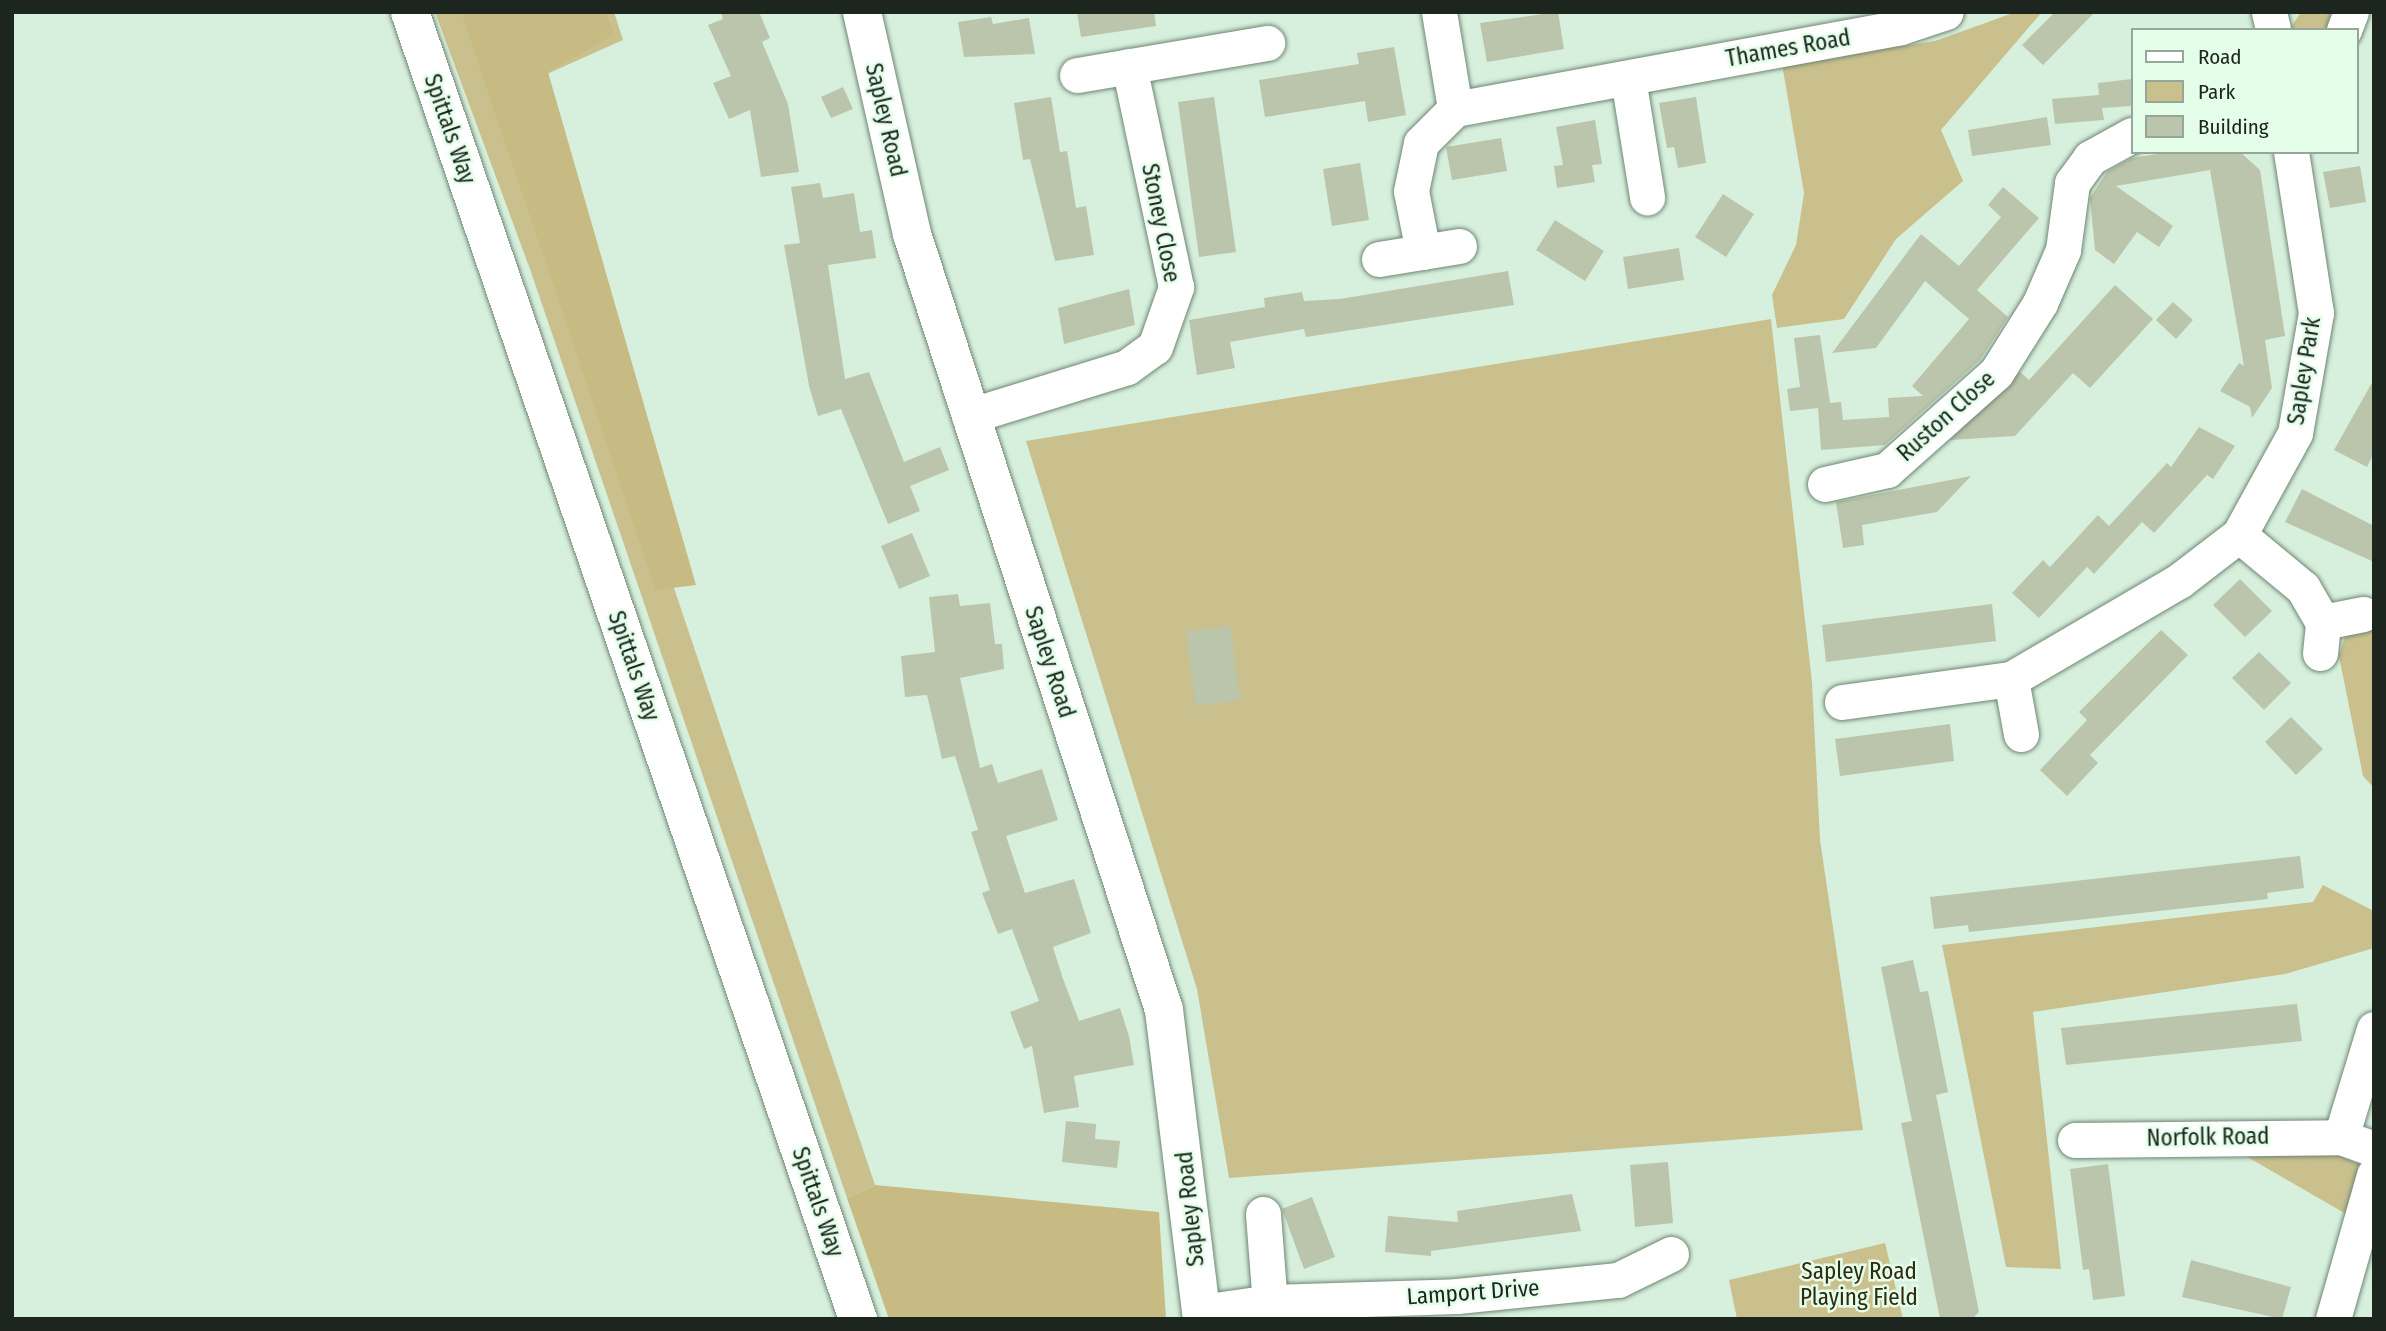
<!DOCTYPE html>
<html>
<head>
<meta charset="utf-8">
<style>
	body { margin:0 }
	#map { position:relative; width:2386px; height:1331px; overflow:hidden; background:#d7f0dd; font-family:"Fira Sans Condensed",sans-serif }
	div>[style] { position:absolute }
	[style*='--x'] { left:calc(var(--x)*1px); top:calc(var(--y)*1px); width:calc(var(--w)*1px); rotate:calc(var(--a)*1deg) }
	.green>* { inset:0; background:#cac08d }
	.forest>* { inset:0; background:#c7bb83 }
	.building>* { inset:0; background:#bbc5ab }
	.roads { filter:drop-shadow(0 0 2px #6f8674) drop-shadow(0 0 2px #6f8674) }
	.minor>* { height:35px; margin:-17.5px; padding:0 17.5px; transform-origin:17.5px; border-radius:17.5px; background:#fff }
	.tertiary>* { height:38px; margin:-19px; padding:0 19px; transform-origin:19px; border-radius:19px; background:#fff }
	.trunk>* { height:38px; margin:-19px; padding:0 19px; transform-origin:19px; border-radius:19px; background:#fff }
	span { translate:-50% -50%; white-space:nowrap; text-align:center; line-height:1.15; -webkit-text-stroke:5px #e4feea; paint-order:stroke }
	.street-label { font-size:23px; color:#1c251e }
	.park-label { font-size:23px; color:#302a10 }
	.frame { position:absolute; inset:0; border:14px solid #1c251e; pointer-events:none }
	.legend { position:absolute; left:2131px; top:28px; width:228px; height:126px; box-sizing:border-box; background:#e4feea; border:2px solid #94a798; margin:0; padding:9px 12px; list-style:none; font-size:21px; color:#1c251e }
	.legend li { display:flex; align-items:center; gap:14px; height:35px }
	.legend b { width:35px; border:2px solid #94a798 }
</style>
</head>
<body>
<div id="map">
	<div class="green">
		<i style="clip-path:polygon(435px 12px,614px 12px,623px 40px,507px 92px,875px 1185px,847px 1198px,531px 272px)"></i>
		<i style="clip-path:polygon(2016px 12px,2042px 12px,1941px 130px,1963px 181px,1896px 239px,1844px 319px,1777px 328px,1772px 295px,1796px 245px,1804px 193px,1782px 64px,1935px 41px)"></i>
		<i style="clip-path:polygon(2301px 12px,2330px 12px,2331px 30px,2289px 30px)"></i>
		<i style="clip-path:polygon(1771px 319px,1812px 682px,1820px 840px,1863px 1130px,1229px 1178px,1197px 989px,1026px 441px)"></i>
		<i style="clip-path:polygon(2374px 623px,2374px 788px,2363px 776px,2339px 656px,2346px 633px)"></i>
		<i style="clip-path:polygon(2323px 885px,2374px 911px,2374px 948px,2285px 974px,2033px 1012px,2061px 1269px,2006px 1267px,1942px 945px,2313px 902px)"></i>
		<i style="clip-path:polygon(2239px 1152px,2330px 1152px,2361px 1165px,2346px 1214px)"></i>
		<i style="clip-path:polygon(1885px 1243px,1903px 1319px,1737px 1319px,1729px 1280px)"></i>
	</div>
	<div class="forest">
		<i style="clip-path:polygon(461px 12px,606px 12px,614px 35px,548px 72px,696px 585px,656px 590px)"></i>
		<i style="clip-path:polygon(875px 1185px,1159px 1212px,1166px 1319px,889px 1319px,847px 1198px)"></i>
	</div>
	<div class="building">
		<i style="clip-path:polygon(721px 12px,759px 12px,770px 38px,762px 42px,788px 104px,799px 172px,761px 177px,750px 110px,729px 119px,713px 83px,731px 76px,708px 25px,723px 19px)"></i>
		<i style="clip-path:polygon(1077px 12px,1154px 12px,1156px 26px,1081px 37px)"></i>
		<i style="clip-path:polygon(1558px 12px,1564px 49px,1487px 62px,1480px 23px)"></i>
		<i style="clip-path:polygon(2055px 12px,2095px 12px,2043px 65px,2022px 45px)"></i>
		<i style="clip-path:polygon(991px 17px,993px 24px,1029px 18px,1035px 54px,964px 57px,958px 22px)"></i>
		<i style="clip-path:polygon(1394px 47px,1406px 115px,1368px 122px,1365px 101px,1265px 117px,1259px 80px,1359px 64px,1357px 53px)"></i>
		<i style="clip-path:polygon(2132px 79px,2132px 106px,2102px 108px,2104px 120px,2055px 124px,2052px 99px,2099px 95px,2098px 83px)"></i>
		<i style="clip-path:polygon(843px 87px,853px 109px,831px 118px,821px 97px)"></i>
		<i style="clip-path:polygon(1051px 97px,1060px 152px,1067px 151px,1076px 208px,1086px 206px,1094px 255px,1055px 261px,1030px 159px,1023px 160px,1014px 103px)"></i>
		<i style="clip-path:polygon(1214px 97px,1236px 252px,1199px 257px,1178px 102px)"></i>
		<i style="clip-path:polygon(1696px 97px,1706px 163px,1678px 168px,1674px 147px,1667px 148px,1659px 103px)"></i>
		<i style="clip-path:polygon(2047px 117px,2051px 145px,1972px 156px,1968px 130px)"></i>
		<i style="clip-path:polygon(1595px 120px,1602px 164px,1592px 165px,1595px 182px,1557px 188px,1554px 166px,1563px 165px,1556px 127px)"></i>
		<i style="clip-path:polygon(1501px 138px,1507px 171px,1452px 180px,1446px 147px)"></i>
		<i style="clip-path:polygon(2169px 152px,2240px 152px,2260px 170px,2285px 336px,2265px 340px,2272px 388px,2252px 418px,2250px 407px,2220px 391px,2239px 363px,2244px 366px,2210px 170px,2116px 186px,2173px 226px,2159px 247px,2137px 232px,2114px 264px,2095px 250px,2090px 198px,2107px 172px,2132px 158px)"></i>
		<i style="clip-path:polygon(1360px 163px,1369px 220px,1332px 226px,1323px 169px)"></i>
		<i style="clip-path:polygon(2360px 166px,2366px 202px,2330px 208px,2323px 172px)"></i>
		<i style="clip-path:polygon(820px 183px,823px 198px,854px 193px,860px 232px,872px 230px,876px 258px,828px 265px,845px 379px,869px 372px,904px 462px,940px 447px,949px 470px,910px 486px,920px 511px,888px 524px,841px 409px,818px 416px,809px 386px,784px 245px,800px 243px,791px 187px)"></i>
		<i style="clip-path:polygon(2003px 187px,2039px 218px,1977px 290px,2008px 317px,1980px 360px,1885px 445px,1821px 450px,1818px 408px,1790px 411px,1787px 389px,1800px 387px,1794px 338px,1820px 335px,1830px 403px,1841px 402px,1843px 420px,1889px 417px,1888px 398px,1923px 396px,1912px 386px,1969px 319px,1925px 281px,1876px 348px,1832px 353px,1921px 234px,1959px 266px,2001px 217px,1988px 205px)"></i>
		<i style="clip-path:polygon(1723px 194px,1754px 214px,1726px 257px,1695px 237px)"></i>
		<i style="clip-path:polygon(1555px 220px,1604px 251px,1585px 281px,1536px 250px)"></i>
		<i style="clip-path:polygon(1679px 248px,1684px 280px,1628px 289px,1623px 257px)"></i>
		<i style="clip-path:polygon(1508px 271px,1514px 305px,1306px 337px,1304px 329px,1230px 342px,1235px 368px,1197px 375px,1189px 320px,1265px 307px,1264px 298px,1302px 292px,1304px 301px,1340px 299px)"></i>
		<i style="clip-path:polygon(2115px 285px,2153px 319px,2090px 388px,2073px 373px,2015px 436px,1950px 440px,2020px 372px,2029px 380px)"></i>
		<i style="clip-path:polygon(1129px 289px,1135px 325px,1064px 344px,1058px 308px)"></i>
		<i style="clip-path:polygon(2173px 302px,2193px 320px,2176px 339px,2156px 320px)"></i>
		<i style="clip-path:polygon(2374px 379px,2374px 453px,2367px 467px,2334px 450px)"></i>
		<i style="clip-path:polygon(2199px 427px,2235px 446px,2213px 479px,2207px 475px,2154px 533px,2142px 522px,2094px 574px,2087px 567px,2039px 618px,2012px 593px,2043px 560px,2050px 567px,2098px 515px,2109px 526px,2167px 463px,2171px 467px)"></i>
		<i style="clip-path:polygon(1971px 476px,1937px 512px,1862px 525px,1864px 545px,1843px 548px,1836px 502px)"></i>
		<i style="clip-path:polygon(2302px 489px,2374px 526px,2374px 562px,2285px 522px)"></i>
		<i style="clip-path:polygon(912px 533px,930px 576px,899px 589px,881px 546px)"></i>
		<i style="clip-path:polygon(2240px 579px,2272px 611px,2245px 637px,2213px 605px)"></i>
		<i style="clip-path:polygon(958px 594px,960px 606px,990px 603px,995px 644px,1002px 644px,1004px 669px,960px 678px,980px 768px,992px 764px,998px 783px,1042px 769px,1058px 820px,1006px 836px,1025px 893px,1074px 879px,1091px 933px,1053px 947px,1062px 976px,1079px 1021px,1120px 1008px,1129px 1036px,1134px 1065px,1074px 1076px,1079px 1107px,1044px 1113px,1032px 1046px,1024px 1049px,1010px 1012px,1039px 1001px,1012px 929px,998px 934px,982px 893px,990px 890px,971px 832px,978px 830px,955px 756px,942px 759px,927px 695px,905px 697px,901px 656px,935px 652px,929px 597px)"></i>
		<i style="clip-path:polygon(1992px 604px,1996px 641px,1826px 662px,1822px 625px)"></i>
		<i style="clip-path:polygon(1230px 626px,1240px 700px,1196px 706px,1186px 632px)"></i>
		<i style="clip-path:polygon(2161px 630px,2188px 655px,2090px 755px,2098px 763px,2067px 796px,2040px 770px,2087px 720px,2079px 712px)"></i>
		<i style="clip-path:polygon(2259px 652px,2291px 683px,2264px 710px,2232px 678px)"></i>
		<i style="clip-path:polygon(2291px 717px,2323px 749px,2296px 775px,2265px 742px)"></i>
		<i style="clip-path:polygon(1950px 724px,1954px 761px,1840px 776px,1835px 739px)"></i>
		<i style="clip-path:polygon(2300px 856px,2304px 888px,2267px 893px,2268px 899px,1969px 932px,1968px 925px,1934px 929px,1930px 897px)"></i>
		<i style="clip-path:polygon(1913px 960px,1920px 992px,1928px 991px,1948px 1092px,1936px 1095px,1979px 1312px,1972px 1319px,1940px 1319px,1901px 1123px,1912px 1121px,1881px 967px)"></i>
		<i style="clip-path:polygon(2297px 1004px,2302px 1041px,2066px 1065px,2061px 1028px)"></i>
		<i style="clip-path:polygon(1066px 1121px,1096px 1124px,1095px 1139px,1120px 1141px,1117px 1168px,1062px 1162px)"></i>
		<i style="clip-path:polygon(1668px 1162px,1673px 1223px,1635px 1227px,1630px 1165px)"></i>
		<i style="clip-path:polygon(2108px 1164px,2125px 1296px,2093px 1300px,2089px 1269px,2083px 1270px,2070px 1169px)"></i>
		<i style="clip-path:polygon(1572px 1194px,1581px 1231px,1431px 1251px,1431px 1256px,1385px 1252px,1388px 1216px,1458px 1222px,1457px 1211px)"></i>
		<i style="clip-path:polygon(1312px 1197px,1335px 1257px,1304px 1269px,1282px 1209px)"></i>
		<i style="clip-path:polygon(2191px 1260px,2291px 1287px,2282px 1319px,2182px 1297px)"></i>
	</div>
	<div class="roads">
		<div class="minor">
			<i style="--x:1439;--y:12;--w:98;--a:80.6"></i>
			<i style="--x:2269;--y:12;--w:18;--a:77"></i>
			<i style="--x:2344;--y:30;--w:19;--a:-69"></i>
			<i style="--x:1077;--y:75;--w:193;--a:-9.6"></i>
			<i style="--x:1628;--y:78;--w:121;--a:80.9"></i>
			<i style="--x:1423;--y:252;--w:62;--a:-101.1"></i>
			<i style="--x:1411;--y:191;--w:49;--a:-78.2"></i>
			<i style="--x:1421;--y:143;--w:48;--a:-45"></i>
			<i style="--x:1455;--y:109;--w:453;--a:-10.4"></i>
			<i style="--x:1901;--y:27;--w:47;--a:-18.4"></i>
			<i style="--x:1379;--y:259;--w:81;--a:-9.2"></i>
			<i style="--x:969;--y:416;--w:165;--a:-17.2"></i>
			<i style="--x:1127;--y:367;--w:34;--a:-36"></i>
			<i style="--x:1155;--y:347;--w:64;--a:-70.7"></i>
			<i style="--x:1176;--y:287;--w:226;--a:-102"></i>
			<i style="--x:1825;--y:484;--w:64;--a:-12.7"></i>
			<i style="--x:1887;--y:470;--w:146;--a:-41.7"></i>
			<i style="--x:1996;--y:373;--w:83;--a:-57.8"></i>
			<i style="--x:2040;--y:303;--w:58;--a:-66.5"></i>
			<i style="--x:2063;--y:250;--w:68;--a:-82.3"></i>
			<i style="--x:2072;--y:183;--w:31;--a:-54"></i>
			<i style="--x:2090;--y:158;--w:48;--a:-28.7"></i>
			<i style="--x:2239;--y:535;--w:83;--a:39.6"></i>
			<i style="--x:2303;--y:588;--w:39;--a:60"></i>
			<i style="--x:2320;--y:653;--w:31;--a:-84"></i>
			<i style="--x:2323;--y:622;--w:41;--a:-11.3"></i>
			<i style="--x:2011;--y:679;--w:56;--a:79.7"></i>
			<i style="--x:1842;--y:702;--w:171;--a:-7.8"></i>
			<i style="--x:2011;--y:679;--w:194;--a:-30.3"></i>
			<i style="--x:2179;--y:581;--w:76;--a:-37.5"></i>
			<i style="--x:2239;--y:535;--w:116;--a:-61.2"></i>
			<i style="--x:2295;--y:433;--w:122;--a:-80.1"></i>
			<i style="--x:2316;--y:313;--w:163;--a:-98.8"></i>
			<i style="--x:2341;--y:1137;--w:113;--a:-73"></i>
			<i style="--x:2075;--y:1140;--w:266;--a:-0.6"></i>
			<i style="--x:2341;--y:1137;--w:35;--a:20"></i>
			<i style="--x:1263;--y:1214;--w:105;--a:85.6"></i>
			<i style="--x:1201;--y:1312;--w:70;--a:-8.2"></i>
			<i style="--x:1270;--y:1302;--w:187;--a:-1.8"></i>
			<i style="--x:1457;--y:1296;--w:162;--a:-5.7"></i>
			<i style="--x:1618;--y:1280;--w:59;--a:-26.1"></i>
			<i style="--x:2333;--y:1319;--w:150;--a:-74.1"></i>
		</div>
		<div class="tertiary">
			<i style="--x:862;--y:12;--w:228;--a:77.3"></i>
			<i style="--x:912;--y:234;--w:816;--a:72.01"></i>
			<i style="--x:1164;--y:1010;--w:311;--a:83"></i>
		</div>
		<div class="trunk">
			<i style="--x:410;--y:12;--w:1382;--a:71.08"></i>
		</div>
	</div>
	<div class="street-label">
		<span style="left:1788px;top:48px;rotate:-10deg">Thames Road</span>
		<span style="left:886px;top:120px;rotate:77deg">Sapley Road</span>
		<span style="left:450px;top:129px;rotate:71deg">Spittals Way</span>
		<span style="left:1161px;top:223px;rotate:79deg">Stoney Close</span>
		<span style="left:2304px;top:371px;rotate:-81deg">Sapley Park</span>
		<span style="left:1946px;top:416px;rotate:-42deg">Ruston Close</span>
		<span style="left:1050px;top:662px;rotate:72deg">Sapley Road</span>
		<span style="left:634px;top:666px;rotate:71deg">Spittals Way</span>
		<span style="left:2208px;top:1137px;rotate:-1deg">Norfolk Road</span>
		<span style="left:818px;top:1202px;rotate:71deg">Spittals Way</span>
		<span style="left:1190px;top:1209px;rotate:-96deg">Sapley Road</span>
		<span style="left:1473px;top:1292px;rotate:-4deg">Lamport Drive</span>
	</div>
	<div class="park-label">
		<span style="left:1859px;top:1284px">Sapley Road<br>Playing Field</span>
	</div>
	<div class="frame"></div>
	<ul class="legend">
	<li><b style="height:9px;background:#fff"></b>Road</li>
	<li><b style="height:19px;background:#cac08d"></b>Park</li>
	<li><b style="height:19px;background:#bbc5ab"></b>Building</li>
	</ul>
</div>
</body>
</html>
